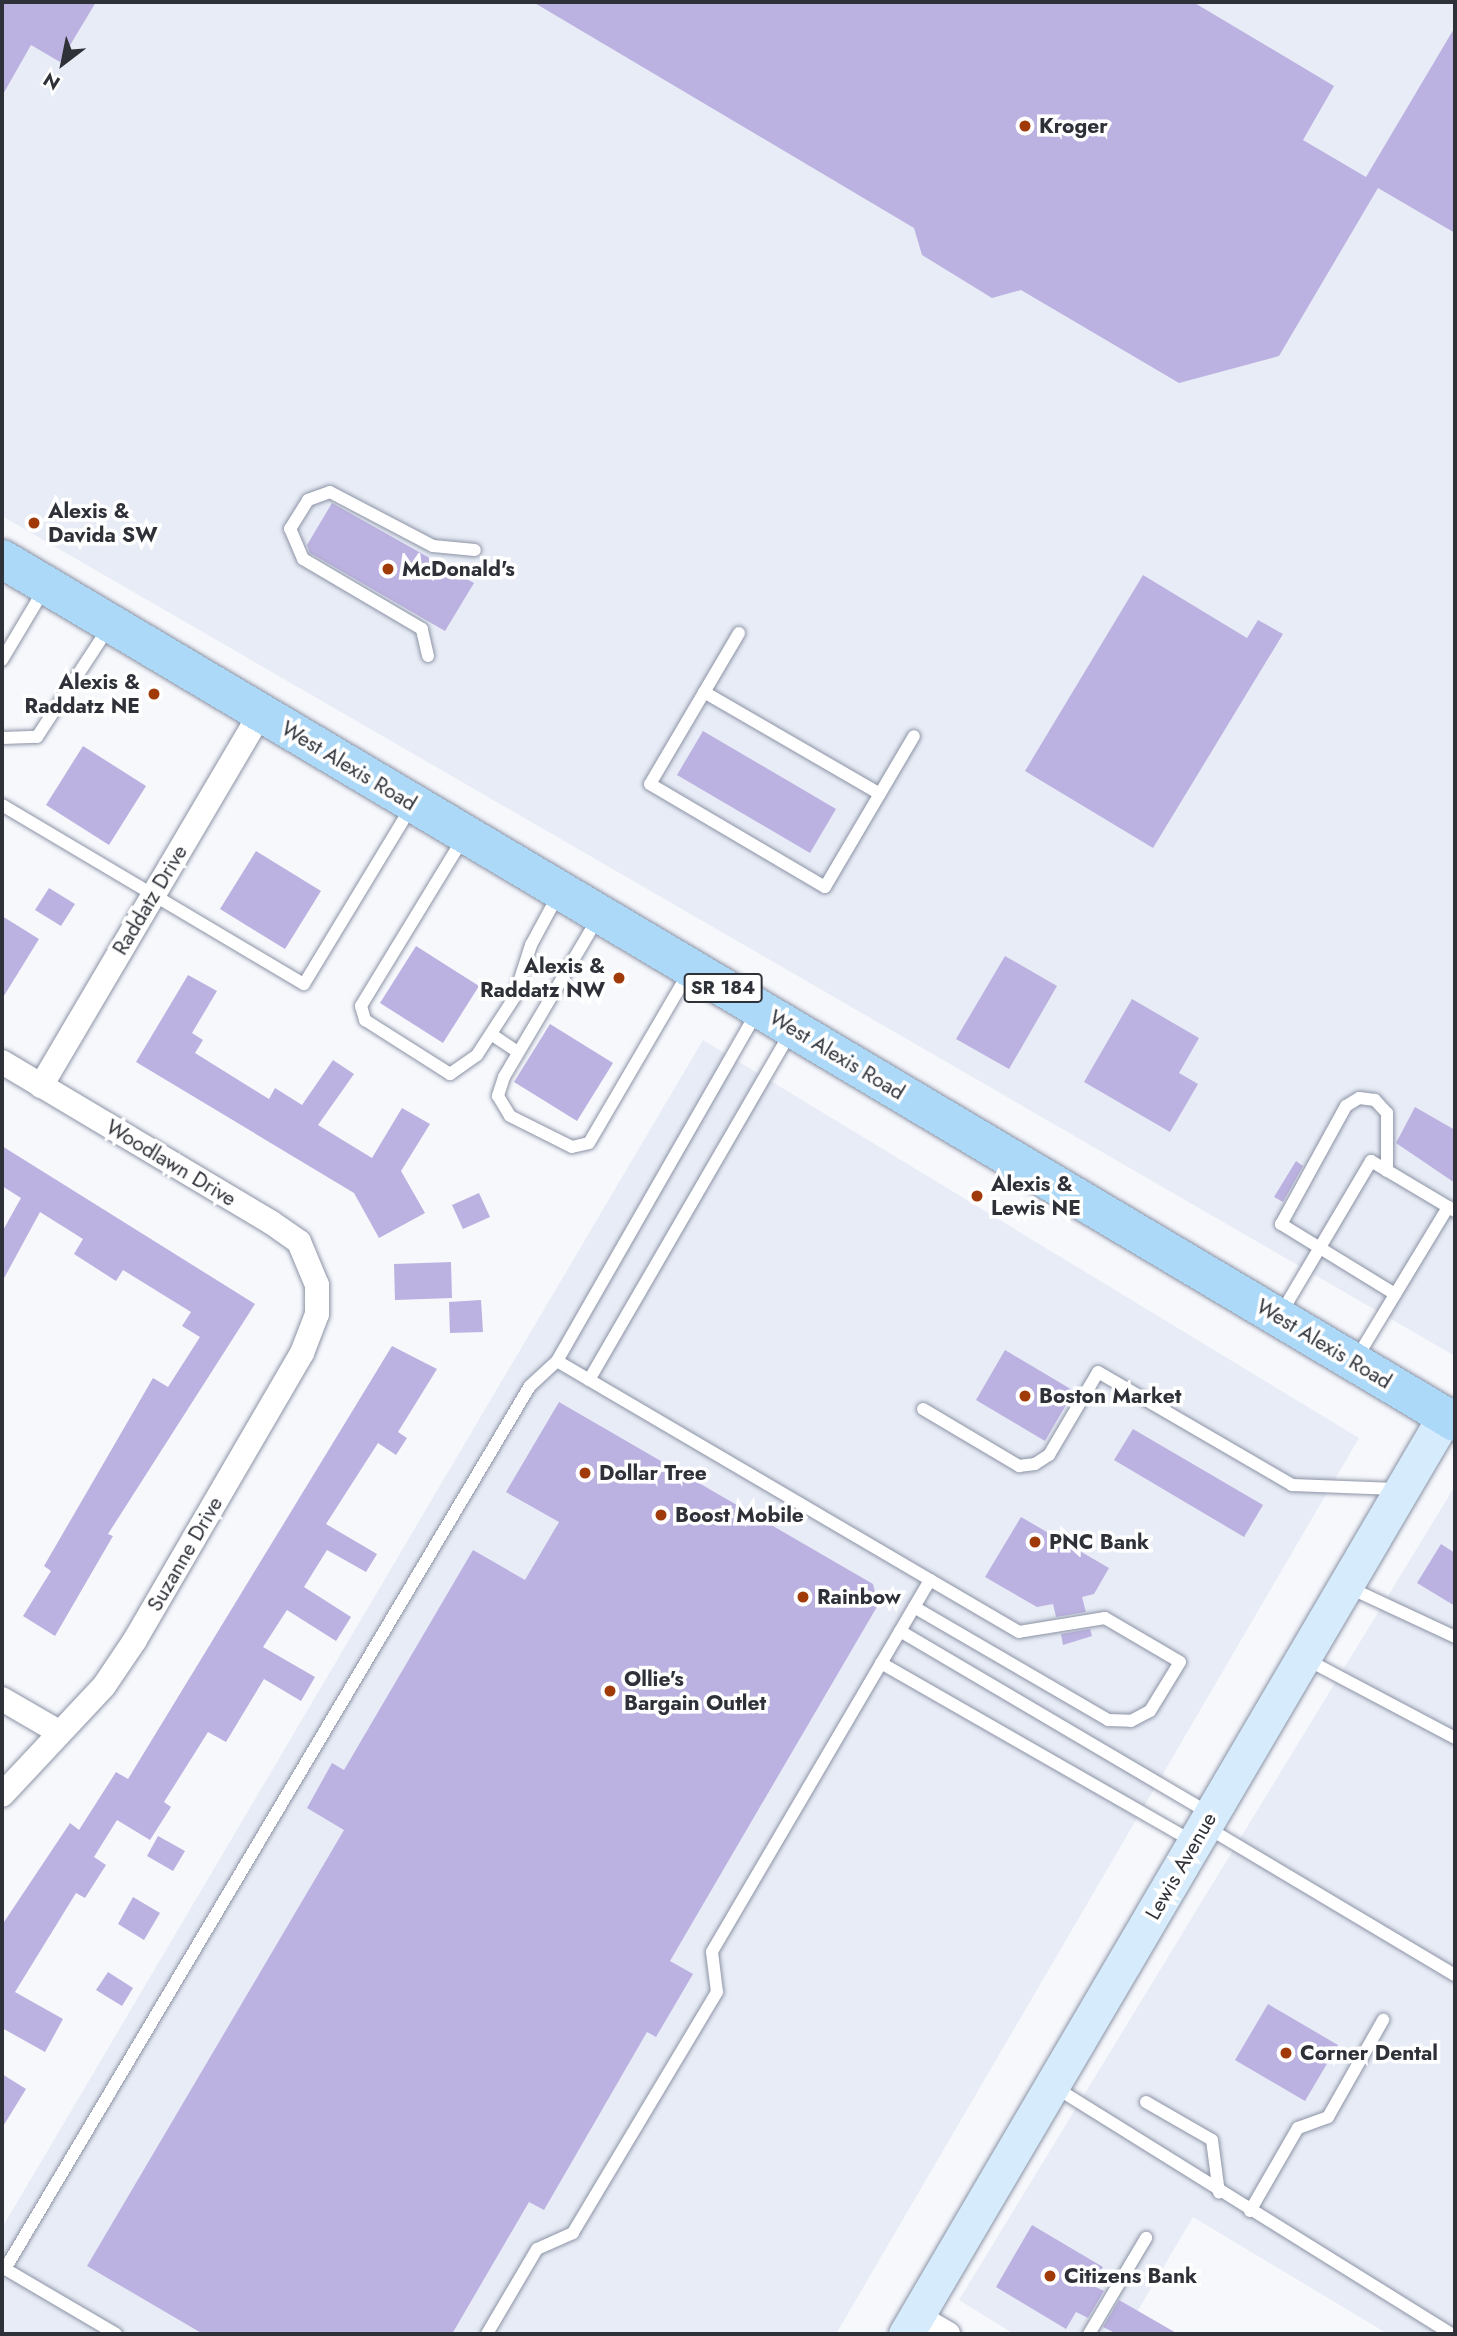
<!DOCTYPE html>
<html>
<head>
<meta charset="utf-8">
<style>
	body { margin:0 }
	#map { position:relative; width:1457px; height:2336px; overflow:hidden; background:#f6f8fc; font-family:Jost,sans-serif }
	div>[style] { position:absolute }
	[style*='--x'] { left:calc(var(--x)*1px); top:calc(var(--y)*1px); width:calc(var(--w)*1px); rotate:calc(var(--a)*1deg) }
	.built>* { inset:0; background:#e7ecf6 }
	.building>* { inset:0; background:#bcb2e1 }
	.roads { filter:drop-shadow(0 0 2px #8c93a5) drop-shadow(0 0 2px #8c93a5) }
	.lane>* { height:12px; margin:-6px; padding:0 6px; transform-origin:6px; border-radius:6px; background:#fff }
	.street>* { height:24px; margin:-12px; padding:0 12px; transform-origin:12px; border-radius:12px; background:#fff }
	.secondary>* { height:35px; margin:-17.5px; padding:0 17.5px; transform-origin:17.5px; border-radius:17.5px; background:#d6ecfc }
	.primary>* { height:38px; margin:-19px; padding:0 19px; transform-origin:19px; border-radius:19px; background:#add9f9 }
	.dots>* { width:19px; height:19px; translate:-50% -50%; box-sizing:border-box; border:4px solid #fff; border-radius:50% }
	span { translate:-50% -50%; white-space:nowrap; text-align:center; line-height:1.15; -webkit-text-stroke:7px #fff; paint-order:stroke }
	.shield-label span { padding:2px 5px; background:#fff; border:2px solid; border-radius:5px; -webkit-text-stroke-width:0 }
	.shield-label { font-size:19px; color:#2e3138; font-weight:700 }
	.poi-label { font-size:21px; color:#2e3138; font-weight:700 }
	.left { translate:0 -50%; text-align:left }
	.right { translate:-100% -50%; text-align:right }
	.street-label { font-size:21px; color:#2e3138 }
	.frame { position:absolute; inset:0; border:4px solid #2e3138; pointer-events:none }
	.north { position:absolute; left:28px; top:28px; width:70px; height:70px; -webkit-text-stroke:5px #fff; paint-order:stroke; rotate:212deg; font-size:19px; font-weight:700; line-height:28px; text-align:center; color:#2e3138 }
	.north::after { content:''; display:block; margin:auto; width:24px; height:32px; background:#2e3138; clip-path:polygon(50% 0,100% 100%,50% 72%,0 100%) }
</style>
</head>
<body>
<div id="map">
	<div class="built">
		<i style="clip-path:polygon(2px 2px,1455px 2px,1455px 1356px,2px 516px)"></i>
		<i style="clip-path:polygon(703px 1040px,1359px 1438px,836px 2334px,2px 2334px,2px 2228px)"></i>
		<i style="clip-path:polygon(1455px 1486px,1455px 2334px,1388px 2334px,1193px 2217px,1124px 2334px,1014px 2334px,959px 2300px)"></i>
	</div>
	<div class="building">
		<i style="clip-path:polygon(2px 2px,96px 2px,60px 62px,31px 45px,2px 96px)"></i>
		<i style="clip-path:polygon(533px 2px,1193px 2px,1334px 86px,1303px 140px,1366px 177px,1455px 27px,1455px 233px,1378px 188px,1279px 356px,1179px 383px,1021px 290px,992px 298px,922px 255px,914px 228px)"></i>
		<i style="clip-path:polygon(332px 503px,474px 583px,445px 631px,310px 553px,307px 545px)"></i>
		<i style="clip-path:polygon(1143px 575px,1247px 638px,1258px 620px,1283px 634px,1153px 848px,1025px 771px)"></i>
		<i style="clip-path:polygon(703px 731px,836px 809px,810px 853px,677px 775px)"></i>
		<i style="clip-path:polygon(83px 746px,146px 786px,109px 845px,46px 805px)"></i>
		<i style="clip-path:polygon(256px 851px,321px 891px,285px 949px,220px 909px)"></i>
		<i style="clip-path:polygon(49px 888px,75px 904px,61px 926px,35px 910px)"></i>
		<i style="clip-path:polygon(2px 916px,39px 939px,2px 999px)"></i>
		<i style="clip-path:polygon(416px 946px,479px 986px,443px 1043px,380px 1003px)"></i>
		<i style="clip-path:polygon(1005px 956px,1057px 986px,1009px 1069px,956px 1039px)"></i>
		<i style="clip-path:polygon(188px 975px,217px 991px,192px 1033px,203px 1040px,195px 1053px,269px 1099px,275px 1088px,302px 1105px,333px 1060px,354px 1074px,318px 1125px,372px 1158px,402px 1108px,430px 1124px,401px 1171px,425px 1213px,379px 1238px,354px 1193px,136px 1062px)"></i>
		<i style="clip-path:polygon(1132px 999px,1199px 1038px,1179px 1073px,1198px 1084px,1170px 1132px,1084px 1082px)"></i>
		<i style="clip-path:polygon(550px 1024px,613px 1063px,577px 1121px,514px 1082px)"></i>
		<i style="clip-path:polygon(1415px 1107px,1455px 1130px,1455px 1183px,1396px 1143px)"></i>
		<i style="clip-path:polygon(2px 1146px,255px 1304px,108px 1534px,113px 1536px,55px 1636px,23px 1616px,51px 1571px,44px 1566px,153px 1378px,168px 1387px,200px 1337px,182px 1326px,191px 1312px,123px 1270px,116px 1281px,74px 1254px,83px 1239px,40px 1212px,2px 1282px,2px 1232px,21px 1198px,2px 1186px)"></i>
		<i style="clip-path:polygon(1296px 1161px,1303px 1166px,1283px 1202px,1274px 1197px)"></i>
		<i style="clip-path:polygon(479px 1193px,490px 1217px,463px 1229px,452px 1205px)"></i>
		<i style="clip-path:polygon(451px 1262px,452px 1298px,395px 1300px,394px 1264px)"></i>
		<i style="clip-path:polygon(481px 1300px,483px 1332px,450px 1333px,449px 1302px)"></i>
		<i style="clip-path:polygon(392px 1346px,437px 1369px,398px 1432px,407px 1438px,396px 1455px,378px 1443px,326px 1524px,377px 1554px,366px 1572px,327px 1550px,304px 1587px,351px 1617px,336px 1641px,287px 1610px,263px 1647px,315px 1677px,301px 1701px,264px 1679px,226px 1742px,208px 1732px,164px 1802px,171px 1807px,150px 1840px,117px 1820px,94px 1857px,106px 1865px,85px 1898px,76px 1893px,15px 1992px,63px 2019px,45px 2052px,2px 2028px,2px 1925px,70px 1823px,79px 1830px,116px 1772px,128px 1779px)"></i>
		<i style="clip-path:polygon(1005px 1350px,1074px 1391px,1045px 1441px,976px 1400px)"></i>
		<i style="clip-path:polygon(559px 1402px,873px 1584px,878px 1605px,670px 1961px,693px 1974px,656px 2037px,647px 2032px,544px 2210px,529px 2202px,452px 2334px,203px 2334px,87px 2266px,344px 1830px,307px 1808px,332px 1763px,344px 1770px,473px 1550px,525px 1580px,559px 1522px,506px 1492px)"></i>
		<i style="clip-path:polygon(1133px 1429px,1263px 1505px,1244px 1537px,1114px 1460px)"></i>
		<i style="clip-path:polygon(1021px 1517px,1109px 1568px,1094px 1594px,1082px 1597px,1086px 1612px,1056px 1617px,1053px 1604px,1037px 1607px,985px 1577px)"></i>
		<i style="clip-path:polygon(1441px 1544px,1455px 1553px,1455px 1606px,1417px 1583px)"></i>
		<i style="clip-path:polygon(1090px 1629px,1092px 1636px,1063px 1645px,1061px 1634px)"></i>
		<i style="clip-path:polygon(158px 1836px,185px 1851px,173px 1871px,147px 1856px)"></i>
		<i style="clip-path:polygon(133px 1897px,160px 1913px,144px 1940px,118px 1924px)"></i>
		<i style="clip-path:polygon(108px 1972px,133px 1988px,122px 2006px,96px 1990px)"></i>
		<i style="clip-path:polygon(1268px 2004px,1338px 2045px,1305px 2101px,1235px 2060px)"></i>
		<i style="clip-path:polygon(2px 2074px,26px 2089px,2px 2128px)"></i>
		<i style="clip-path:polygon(1032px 2225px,1103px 2267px,1092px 2285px,1104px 2291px,1088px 2318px,1076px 2312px,1066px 2329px,996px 2287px)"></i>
		<i style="clip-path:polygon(1119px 2300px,1178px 2334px,1117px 2334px,1103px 2327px)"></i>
	</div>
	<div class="roads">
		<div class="lane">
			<i style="--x:739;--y:633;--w:175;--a:120.5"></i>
			<i style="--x:650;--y:784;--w:203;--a:30.5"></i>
			<i style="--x:825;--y:887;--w:175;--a:-59.5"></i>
			<i style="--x:428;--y:656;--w:28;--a:-103"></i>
			<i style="--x:422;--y:629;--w:138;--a:-149.5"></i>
			<i style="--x:303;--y:559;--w:33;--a:-113"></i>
			<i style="--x:290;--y:529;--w:34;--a:-58"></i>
			<i style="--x:308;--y:500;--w:23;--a:-20"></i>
			<i style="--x:330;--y:492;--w:116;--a:27.7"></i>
			<i style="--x:433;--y:546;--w:42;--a:5.4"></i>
			<i style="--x:2;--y:660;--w:84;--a:-59.2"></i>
			<i style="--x:704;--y:692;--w:203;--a:30.1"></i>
			<i style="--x:2;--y:738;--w:35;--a:-2"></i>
			<i style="--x:37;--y:737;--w:131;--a:-56.8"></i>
			<i style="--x:2;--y:805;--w:351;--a:30.7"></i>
			<i style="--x:304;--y:984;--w:208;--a:-58.8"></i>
			<i style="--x:464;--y:837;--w:198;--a:121.4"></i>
			<i style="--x:361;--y:1006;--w:15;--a:74"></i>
			<i style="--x:365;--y:1020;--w:101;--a:32.4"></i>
			<i style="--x:450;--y:1074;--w:33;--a:-35"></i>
			<i style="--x:477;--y:1055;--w:68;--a:-57"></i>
			<i style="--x:514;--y:998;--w:56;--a:-72.2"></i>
			<i style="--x:531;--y:945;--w:57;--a:-61.6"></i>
			<i style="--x:598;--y:918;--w:185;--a:120.6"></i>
			<i style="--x:504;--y:1077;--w:20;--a:108"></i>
			<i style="--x:498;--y:1096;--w:23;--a:59"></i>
			<i style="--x:510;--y:1116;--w:69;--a:26.6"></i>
			<i style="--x:572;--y:1147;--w:17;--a:-13"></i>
			<i style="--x:589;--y:1143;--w:198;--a:-59.7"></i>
			<i style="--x:491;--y:1034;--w:32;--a:34"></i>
			<i style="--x:1387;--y:1171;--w:58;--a:-90"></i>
			<i style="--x:1387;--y:1113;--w:18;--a:-133"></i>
			<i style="--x:1375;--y:1100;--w:16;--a:-173"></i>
			<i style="--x:1359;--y:1098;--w:15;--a:148"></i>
			<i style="--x:1346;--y:1106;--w:135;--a:118.8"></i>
			<i style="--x:1281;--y:1224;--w:134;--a:31.6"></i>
			<i style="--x:1280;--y:1315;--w:179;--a:-59.4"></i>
			<i style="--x:1371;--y:1161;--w:98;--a:30.8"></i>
			<i style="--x:1356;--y:1359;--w:178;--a:-58.8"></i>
			<i style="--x:557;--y:1361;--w:402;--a:-60.2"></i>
			<i style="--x:589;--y:1380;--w:402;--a:-59.9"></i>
			<i style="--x:923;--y:1409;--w:112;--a:30.7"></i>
			<i style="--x:1019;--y:1466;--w:16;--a:-7"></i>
			<i style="--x:1035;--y:1464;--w:17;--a:-33"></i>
			<i style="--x:1049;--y:1455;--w:96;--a:-59.4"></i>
			<i style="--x:1098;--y:1372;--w:225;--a:30.2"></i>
			<i style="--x:1292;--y:1485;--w:104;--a:2.2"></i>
			<i style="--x:1348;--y:1587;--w:118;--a:25"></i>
			<i style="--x:914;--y:1607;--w:225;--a:30.2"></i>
			<i style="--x:1108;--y:1720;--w:23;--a:2"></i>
			<i style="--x:1131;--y:1721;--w:21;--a:-28"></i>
			<i style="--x:1150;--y:1711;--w:57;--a:-58.5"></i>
			<i style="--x:1180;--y:1662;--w:87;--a:-149.6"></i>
			<i style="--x:1105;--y:1618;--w:87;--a:170.8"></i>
			<i style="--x:1019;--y:1632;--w:103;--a:-149.7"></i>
			<i style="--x:900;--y:1631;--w:361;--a:30.5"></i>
			<i style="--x:1304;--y:1658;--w:171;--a:27.9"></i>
			<i style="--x:881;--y:1663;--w:361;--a:29.8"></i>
			<i style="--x:1208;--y:1828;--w:287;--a:30.8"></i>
			<i style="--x:1053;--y:2086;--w:469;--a:31.9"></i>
			<i style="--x:1146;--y:2102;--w:76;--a:29.9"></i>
			<i style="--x:1212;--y:2140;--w:53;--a:82.5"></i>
			<i style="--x:1250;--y:2211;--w:96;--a:-60"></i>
			<i style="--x:1298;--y:2128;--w:32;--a:-20"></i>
			<i style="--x:1328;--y:2117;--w:112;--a:-60.4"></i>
			<i style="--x:116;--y:2334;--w:129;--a:-149.6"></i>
			<i style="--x:5;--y:2269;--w:1027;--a:-59.27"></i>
			<i style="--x:530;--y:1386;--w:37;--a:-43"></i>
			<i style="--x:557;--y:1361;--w:433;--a:30.4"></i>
			<i style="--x:930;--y:1580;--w:431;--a:120.4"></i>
			<i style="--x:712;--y:1952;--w:40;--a:82.9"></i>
			<i style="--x:717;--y:1992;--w:281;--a:120.9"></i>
			<i style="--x:573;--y:2233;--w:39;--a:156"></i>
			<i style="--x:537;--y:2249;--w:99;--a:120.5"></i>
			<i style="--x:1089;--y:2334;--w:112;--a:-59.3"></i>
		</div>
		<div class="street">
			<i style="--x:2;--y:1062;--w:314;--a:30.8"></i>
			<i style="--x:272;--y:1223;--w:33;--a:35"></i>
			<i style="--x:299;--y:1242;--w:47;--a:67.3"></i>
			<i style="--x:317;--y:1285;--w:29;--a:90"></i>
			<i style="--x:317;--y:1314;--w:42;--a:111"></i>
			<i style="--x:302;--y:1353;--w:332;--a:120.2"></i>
			<i style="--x:135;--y:1640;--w:55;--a:124"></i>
			<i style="--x:104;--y:1686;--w:149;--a:133.1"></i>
			<i style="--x:41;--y:1086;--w:432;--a:-59.5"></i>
			<i style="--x:2;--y:1699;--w:64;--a:30.2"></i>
			<i style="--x:917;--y:2316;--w:36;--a:30"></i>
		</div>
		<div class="secondary">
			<i style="--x:906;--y:2334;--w:1065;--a:-59.58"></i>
		</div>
		<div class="primary">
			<i style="--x:2;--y:559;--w:1690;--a:30.71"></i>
		</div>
	</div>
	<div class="dots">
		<i style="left:1025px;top:126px;background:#a03b09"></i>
		<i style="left:34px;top:523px;background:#a03b09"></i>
		<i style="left:388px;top:569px;background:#a03b09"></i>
		<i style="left:154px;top:694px;background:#a03b09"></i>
		<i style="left:619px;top:978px;background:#a03b09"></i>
		<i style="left:977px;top:1196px;background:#a03b09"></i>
		<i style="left:1025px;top:1396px;background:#a03b09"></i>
		<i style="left:585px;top:1473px;background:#a03b09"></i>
		<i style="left:661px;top:1515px;background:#a03b09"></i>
		<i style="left:1035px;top:1542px;background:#a03b09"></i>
		<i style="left:803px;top:1597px;background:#a03b09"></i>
		<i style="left:610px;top:1691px;background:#a03b09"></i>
		<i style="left:1286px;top:2053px;background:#a03b09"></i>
		<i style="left:1050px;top:2276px;background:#a03b09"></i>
	</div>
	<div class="shield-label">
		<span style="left:723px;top:988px">SR 184</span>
	</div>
	<div class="poi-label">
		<span class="left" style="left:1039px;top:126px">Kroger</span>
		<span class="left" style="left:48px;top:523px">Alexis &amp;<br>Davida SW</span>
		<span class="left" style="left:402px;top:569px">McDonald's</span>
		<span class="right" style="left:140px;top:694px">Alexis &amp;<br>Raddatz NE</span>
		<span class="right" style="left:605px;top:978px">Alexis &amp;<br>Raddatz NW</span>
		<span class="left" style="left:991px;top:1196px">Alexis &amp;<br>Lewis NE</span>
		<span class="left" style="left:1039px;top:1396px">Boston Market</span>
		<span class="left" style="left:599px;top:1473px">Dollar Tree</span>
		<span class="left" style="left:675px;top:1515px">Boost Mobile</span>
		<span class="left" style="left:1049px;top:1542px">PNC Bank</span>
		<span class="left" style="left:817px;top:1597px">Rainbow</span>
		<span class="left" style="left:624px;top:1691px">Ollie's<br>Bargain Outlet</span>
		<span class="left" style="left:1300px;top:2053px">Corner Dental</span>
		<span class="left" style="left:1064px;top:2276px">Citizens Bank</span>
	</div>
	<div class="street-label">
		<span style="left:349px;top:766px;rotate:31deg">West Alexis Road</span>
		<span style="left:150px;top:900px;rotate:-59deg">Raddatz Drive</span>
		<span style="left:837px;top:1055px;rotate:31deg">West Alexis Road</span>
		<span style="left:171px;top:1163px;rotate:31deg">Woodlawn Drive</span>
		<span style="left:1324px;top:1344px;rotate:31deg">West Alexis Road</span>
		<span style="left:185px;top:1554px;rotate:-60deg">Suzanne Drive</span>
		<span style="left:1181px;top:1866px;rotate:-60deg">Lewis Avenue</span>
	</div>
	<div class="frame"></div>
	<div class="north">N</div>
</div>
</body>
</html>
